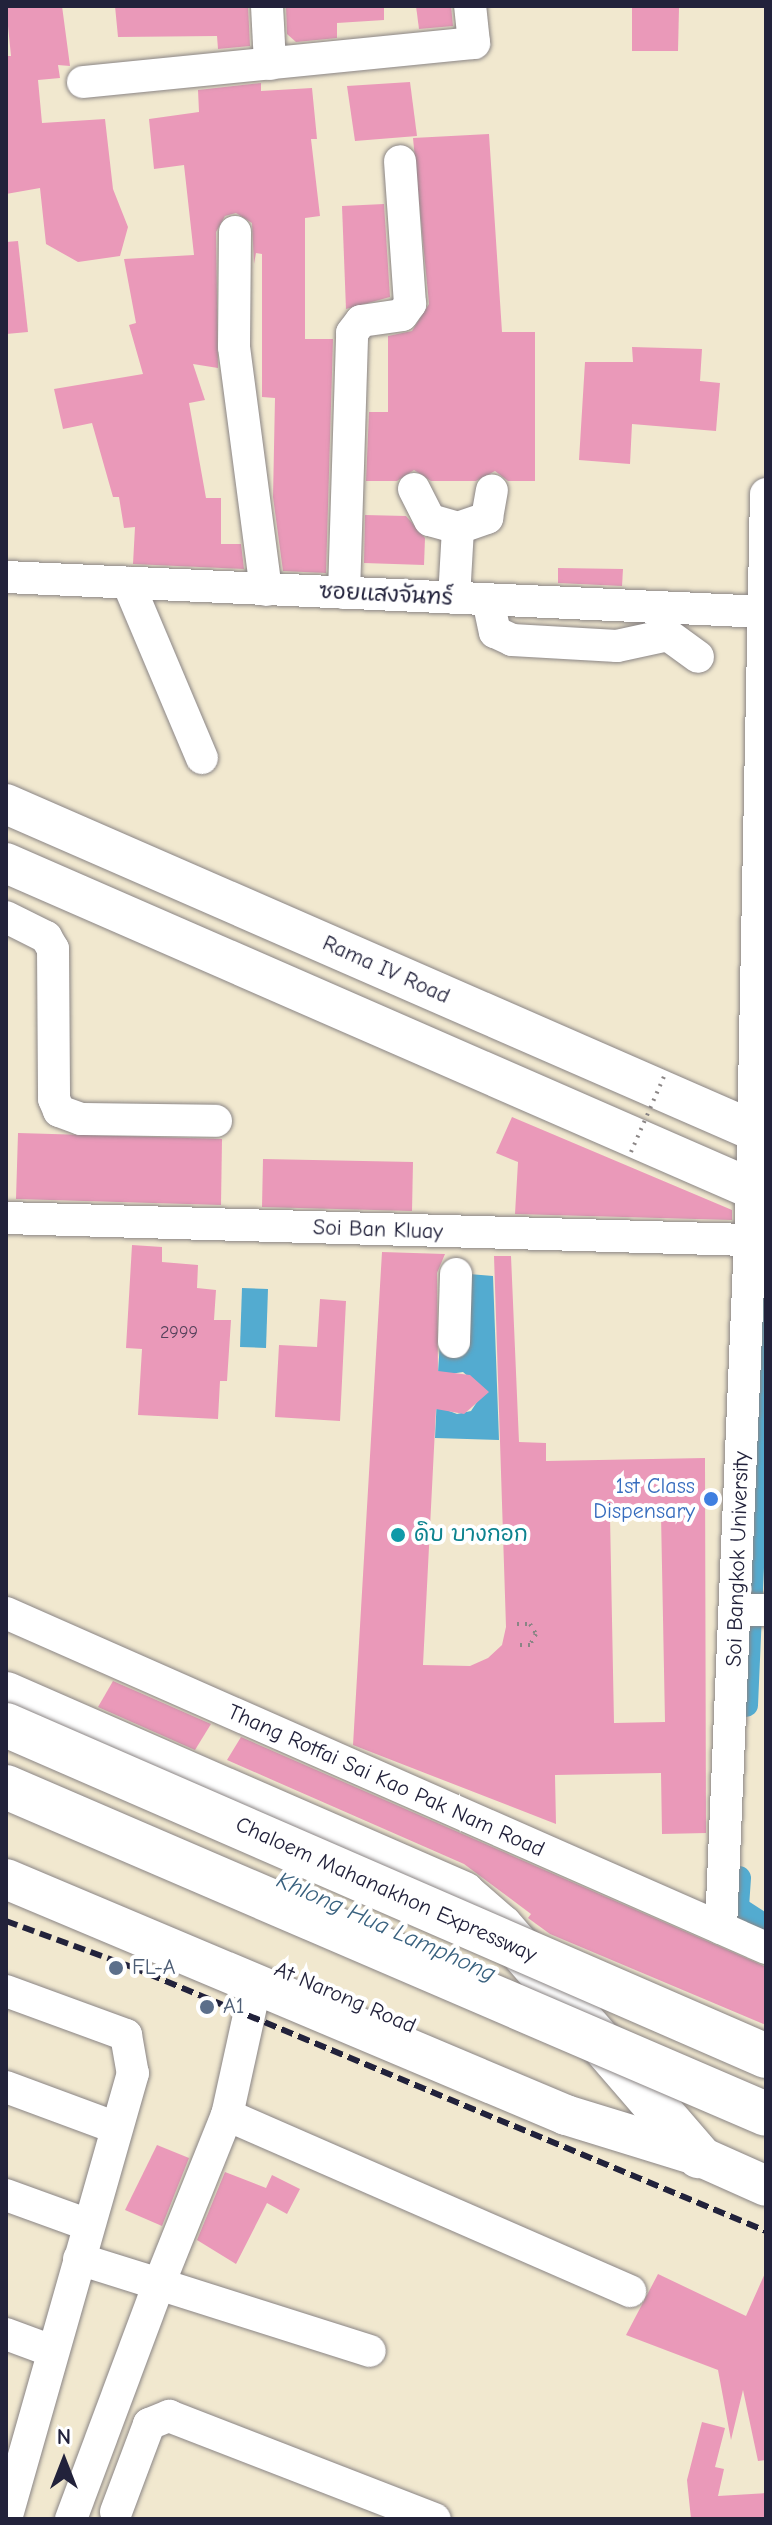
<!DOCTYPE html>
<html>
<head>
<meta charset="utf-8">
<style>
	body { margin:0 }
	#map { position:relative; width:772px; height:2525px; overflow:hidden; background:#f1e8cf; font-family:"Comic Neue","Playpen Sans Thai",sans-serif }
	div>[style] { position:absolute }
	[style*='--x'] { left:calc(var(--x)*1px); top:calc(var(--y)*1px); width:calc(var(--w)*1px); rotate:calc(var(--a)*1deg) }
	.water>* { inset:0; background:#53abd0 }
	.canal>* { height:24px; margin:-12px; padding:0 12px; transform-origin:12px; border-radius:12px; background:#53abd0 }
	.building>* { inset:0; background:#ea99b9 }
	.path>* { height:4px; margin-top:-2px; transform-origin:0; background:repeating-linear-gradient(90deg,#8a8585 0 2px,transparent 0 8px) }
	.roads { filter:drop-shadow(0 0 2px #8a8585) drop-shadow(0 0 2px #8a8585) }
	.minor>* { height:32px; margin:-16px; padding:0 16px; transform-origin:16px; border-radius:16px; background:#fff }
	.major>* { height:40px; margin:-20px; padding:0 20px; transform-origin:20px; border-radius:20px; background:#fff }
	.highway>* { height:44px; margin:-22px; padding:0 22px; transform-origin:22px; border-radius:22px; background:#fff }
	.rail>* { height:6px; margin-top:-3px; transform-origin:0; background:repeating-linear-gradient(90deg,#22223b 0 12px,transparent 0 18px) }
	.path-bridge>* { height:4px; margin-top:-2px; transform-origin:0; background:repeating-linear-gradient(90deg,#8a8585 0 2px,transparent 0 8px) }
	.bridges { filter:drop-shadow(0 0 2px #8a8585) drop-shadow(0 0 2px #8a8585) }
	.highway-bridge>* { height:44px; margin:-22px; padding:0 22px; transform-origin:22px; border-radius:22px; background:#fff }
	.dots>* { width:22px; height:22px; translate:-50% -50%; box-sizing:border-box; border:4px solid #fff; border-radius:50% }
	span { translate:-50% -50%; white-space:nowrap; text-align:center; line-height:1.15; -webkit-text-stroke:8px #fff; paint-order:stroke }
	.number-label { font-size:18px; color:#54405a }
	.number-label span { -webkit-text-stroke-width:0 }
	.street-label { font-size:22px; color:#22223b }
	.shop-label { font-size:22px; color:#366cbe }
	.right { translate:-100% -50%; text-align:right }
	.culture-label { font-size:22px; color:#0d838f }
	.left { translate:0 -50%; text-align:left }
	.service-label { font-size:22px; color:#4e5e75 }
	.water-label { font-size:24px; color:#38607e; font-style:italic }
	.frame { position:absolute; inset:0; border:8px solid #22223b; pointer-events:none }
	.north { position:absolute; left:24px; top:2421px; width:80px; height:80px; -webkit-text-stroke:6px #fff; paint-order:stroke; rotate:0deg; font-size:22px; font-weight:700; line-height:32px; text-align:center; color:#22223b }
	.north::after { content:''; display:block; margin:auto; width:28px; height:36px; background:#22223b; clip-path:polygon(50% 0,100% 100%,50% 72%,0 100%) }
</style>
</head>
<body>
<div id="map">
	<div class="water">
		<i style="clip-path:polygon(469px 1274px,493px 1276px,499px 1440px,435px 1438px,437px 1396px,444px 1409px,457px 1414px,471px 1411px,479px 1399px,478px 1385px,463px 1372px,450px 1374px,437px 1389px,440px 1341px)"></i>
		<i style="clip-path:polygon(242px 1288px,268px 1289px,266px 1348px,240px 1347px)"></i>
	</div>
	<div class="canal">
		<i style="--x:746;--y:1705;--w:453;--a:-87.5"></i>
		<i style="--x:739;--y:1878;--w:30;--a:94"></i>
		<i style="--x:737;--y:1908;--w:35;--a:33"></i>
	</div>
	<div class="building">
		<i style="clip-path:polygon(6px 6px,62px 6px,70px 66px,58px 65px,60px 78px,38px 80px,42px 123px,105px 119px,113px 189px,128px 227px,120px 256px,78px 262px,46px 244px,40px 188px,6px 194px,6px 56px,11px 56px)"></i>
		<i style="clip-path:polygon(115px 6px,248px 6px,250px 46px,218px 49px,217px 36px,118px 37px)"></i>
		<i style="clip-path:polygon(286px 6px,384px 6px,384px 20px,337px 23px,337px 38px,296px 42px,287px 34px)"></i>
		<i style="clip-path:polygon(416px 6px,451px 6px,453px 26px,419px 29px)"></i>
		<i style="clip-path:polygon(632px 8px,679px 8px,678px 51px,632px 51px)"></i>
		<i style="clip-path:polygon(410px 82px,417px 136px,355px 141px,347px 86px)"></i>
		<i style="clip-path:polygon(261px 83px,261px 91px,312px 88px,317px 139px,311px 139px,320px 216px,305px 218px,305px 339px,333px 339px,326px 573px,283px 571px,273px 497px,275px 398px,262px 397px,262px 254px,256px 253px,254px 264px,252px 223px,236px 213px,225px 216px,216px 232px,218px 368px,193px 364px,205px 400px,189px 403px,206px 498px,221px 498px,221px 544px,241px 544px,244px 569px,133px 564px,135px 527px,124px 528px,119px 497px,113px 497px,92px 423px,63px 429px,54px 389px,143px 374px,129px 325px,136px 323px,124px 259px,194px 255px,184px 165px,154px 169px,149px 119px,199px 112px,198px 90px)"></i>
		<i style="clip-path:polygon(489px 134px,502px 332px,535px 332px,535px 481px,508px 481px,495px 471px,476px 481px,431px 481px,414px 470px,397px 481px,366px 481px,369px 412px,388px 412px,388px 336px,412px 331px,429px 304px,413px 138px)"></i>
		<i style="clip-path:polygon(384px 204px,390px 297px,346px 309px,342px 206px)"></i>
		<i style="clip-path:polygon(18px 241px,28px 332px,6px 334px,6px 242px)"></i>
		<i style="clip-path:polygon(632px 347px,702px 349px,700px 381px,720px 383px,716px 431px,632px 424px,630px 464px,579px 460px,585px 362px,633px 362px)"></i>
		<i style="clip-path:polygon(365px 515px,406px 516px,425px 538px,424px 565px,364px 563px)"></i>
		<i style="clip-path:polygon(558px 568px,623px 569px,622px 586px,558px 583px)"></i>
		<i style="clip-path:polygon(512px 1117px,732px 1210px,732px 1220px,515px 1214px,518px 1162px,496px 1153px)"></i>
		<i style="clip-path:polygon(18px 1133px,222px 1139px,221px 1205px,16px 1199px)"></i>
		<i style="clip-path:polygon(263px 1159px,413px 1162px,412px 1211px,262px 1207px)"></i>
		<i style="clip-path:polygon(132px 1245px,162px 1247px,162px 1262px,198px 1265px,197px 1288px,216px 1290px,214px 1320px,231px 1320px,227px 1381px,220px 1381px,218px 1419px,138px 1415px,142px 1349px,126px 1348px)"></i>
		<i style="clip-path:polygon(evenodd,382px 1252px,445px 1254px,437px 1273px,438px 1371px,470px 1375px,489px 1392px,464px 1414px,436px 1409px,423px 1665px,470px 1666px,488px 1658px,502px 1645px,506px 1627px,494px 1256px,511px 1256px,519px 1442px,546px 1443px,546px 1461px,705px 1458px,706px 1833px,662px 1834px,661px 1773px,555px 1775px,556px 1824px,353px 1745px,382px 1252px,661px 1515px,665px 1722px,614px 1723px,610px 1516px,661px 1515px)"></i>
		<i style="clip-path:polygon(320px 1299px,346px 1301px,340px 1421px,275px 1417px,279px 1345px,317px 1347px)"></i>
		<i style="clip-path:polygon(113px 1681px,211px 1724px,195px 1750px,98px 1707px)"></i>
		<i style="clip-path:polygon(241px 1737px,766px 1967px,766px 2025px,550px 1934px,528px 1918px,531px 1914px,464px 1864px,227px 1760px)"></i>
		<i style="clip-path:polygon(157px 2145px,189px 2158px,162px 2226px,125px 2210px)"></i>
		<i style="clip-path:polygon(225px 2172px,266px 2188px,272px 2175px,300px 2189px,287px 2214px,267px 2203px,236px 2264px,197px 2240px)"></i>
		<i style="clip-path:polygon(766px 2271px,766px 2460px,758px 2461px,743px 2390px,731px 2440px,718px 2370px,626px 2335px,658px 2274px,746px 2316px)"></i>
		<i style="clip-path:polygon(702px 2422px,725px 2428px,715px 2467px,724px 2469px,718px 2496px,766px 2493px,766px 2519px,691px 2519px,687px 2480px)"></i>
	</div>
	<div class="path">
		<i style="--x:517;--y:1624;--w:13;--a:0"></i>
		<i style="--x:530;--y:1624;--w:12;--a:59"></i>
		<i style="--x:536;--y:1634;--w:13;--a:119"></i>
		<i style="--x:530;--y:1645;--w:11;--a:180"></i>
	</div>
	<div class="roads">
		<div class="minor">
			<i style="--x:267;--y:6;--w:58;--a:87"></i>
			<i style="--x:83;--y:82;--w:393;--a:-5.7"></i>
			<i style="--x:474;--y:43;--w:37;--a:-96"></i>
			<i style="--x:235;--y:232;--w:115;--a:90.5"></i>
			<i style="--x:234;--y:347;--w:245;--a:82.5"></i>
			<i style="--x:414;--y:489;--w:35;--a:63"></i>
			<i style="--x:430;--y:520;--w:29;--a:16"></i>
			<i style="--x:458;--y:528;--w:31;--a:-19"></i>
			<i style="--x:487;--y:518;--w:28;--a:-80"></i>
			<i style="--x:6;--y:577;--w:761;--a:2.64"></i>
			<i style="--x:128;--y:583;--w:190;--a:67.1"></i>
			<i style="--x:344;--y:593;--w:260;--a:-88.2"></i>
			<i style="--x:352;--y:333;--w:15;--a:-53"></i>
			<i style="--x:361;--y:321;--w:41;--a:-8.3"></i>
			<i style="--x:402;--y:315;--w:14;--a:-54"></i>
			<i style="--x:410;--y:304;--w:143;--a:-94"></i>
			<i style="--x:454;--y:598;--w:70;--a:-86.7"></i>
			<i style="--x:488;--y:600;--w:33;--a:78"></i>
			<i style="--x:495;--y:632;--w:19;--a:25"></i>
			<i style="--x:512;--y:640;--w:105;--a:3.3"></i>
			<i style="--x:617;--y:646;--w:52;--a:-12.2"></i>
			<i style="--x:668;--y:635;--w:37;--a:36"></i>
			<i style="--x:6;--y:917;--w:45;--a:26.6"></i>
			<i style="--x:46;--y:937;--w:14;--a:60"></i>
			<i style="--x:53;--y:949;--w:150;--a:89.6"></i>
			<i style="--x:54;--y:1099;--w:13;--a:67"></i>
			<i style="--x:59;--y:1111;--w:23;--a:20"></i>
			<i style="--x:81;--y:1119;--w:135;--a:0.8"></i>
			<i style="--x:6;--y:1218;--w:743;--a:1.7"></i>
			<i style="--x:454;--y:1342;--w:68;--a:-88.3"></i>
			<i style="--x:735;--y:1610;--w:31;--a:0"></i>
			<i style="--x:6;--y:1613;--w:831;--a:23.79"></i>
			<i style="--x:721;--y:1928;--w:739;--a:-87.59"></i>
			<i style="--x:752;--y:1190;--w:696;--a:-88.85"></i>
			<i style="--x:255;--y:1988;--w:130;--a:102.4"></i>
			<i style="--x:227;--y:2115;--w:440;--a:23.6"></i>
			<i style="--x:6;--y:1991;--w:128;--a:20.1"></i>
			<i style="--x:126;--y:2035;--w:39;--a:80"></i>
			<i style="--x:133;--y:2073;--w:464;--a:105.9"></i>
			<i style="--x:6;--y:2087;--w:118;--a:20.3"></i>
			<i style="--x:6;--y:2195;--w:88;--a:19.9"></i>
			<i style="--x:79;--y:2259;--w:84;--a:17.4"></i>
			<i style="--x:159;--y:2284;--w:182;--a:-68.1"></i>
			<i style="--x:6;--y:2334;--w:49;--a:20.3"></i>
			<i style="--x:116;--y:2512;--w:94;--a:-69.4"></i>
			<i style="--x:149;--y:2424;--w:22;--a:-22"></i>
			<i style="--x:169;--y:2416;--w:285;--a:21.2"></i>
			<i style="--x:71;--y:2519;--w:251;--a:-69.5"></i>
			<i style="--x:159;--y:2284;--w:221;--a:17.6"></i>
		</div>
		<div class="major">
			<i style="--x:6;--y:804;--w:829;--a:23.6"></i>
			<i style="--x:6;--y:863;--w:829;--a:23.6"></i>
			<i style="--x:6;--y:1879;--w:608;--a:22.85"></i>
			<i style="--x:566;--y:2115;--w:139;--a:17.1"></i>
			<i style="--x:699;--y:2156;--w:73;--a:24.1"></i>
		</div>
		<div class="highway">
			<i style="--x:6;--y:1694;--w:499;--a:23.6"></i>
			<i style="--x:463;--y:1894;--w:50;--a:41"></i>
			<i style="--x:501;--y:1927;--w:303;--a:49.2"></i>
		</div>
	</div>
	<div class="rail">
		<i style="--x:6;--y:1921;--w:134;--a:20.1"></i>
		<i style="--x:132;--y:1967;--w:687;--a:22.61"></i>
	</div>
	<div class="path-bridge">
		<i style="--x:631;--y:1152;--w:85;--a:-66.4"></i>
	</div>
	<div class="bridges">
		<div class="highway-bridge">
			<i style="--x:6;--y:1725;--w:829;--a:23.53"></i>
			<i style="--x:6;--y:1787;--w:827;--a:23.28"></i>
		</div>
	</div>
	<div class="dots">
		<i style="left:711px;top:1499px;background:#3f7fe0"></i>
		<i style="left:398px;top:1535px;background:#0f9aa8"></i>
		<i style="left:116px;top:1968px;background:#5c6f8a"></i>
		<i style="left:207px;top:2007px;background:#5c6f8a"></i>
	</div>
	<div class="number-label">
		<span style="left:179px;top:1333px">2999</span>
	</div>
	<div class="street-label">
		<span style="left:386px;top:595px;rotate:3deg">ซอยแสงจันทร์</span>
		<span style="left:386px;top:970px;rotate:24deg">Rama IV Road</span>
		<span style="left:378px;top:1230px;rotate:2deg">Soi Ban Kluay</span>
		<span style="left:738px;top:1559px;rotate:-88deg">Soi Bangkok University</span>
		<span style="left:386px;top:1781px;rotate:24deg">Thang Rotfai Sai Kao Pak Nam Road</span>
		<span style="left:386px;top:1890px;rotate:24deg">Chaloem Mahanakhon Expressway</span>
		<span style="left:345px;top:1998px;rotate:23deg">At Narong Road</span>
	</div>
	<div class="shop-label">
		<span class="right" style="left:695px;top:1499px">1st Class<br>Dispensary</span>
	</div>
	<div class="culture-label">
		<span class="left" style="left:414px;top:1535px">ดิบ บางกอก</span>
	</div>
	<div class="service-label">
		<span class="left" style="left:132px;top:1968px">FL-A</span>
		<span class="left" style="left:223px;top:2007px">A1</span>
	</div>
	<div class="water-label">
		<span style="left:386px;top:1927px;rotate:24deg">Khlong Hua Lamphong</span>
	</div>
	<div class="frame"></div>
	<div class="north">N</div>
</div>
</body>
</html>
